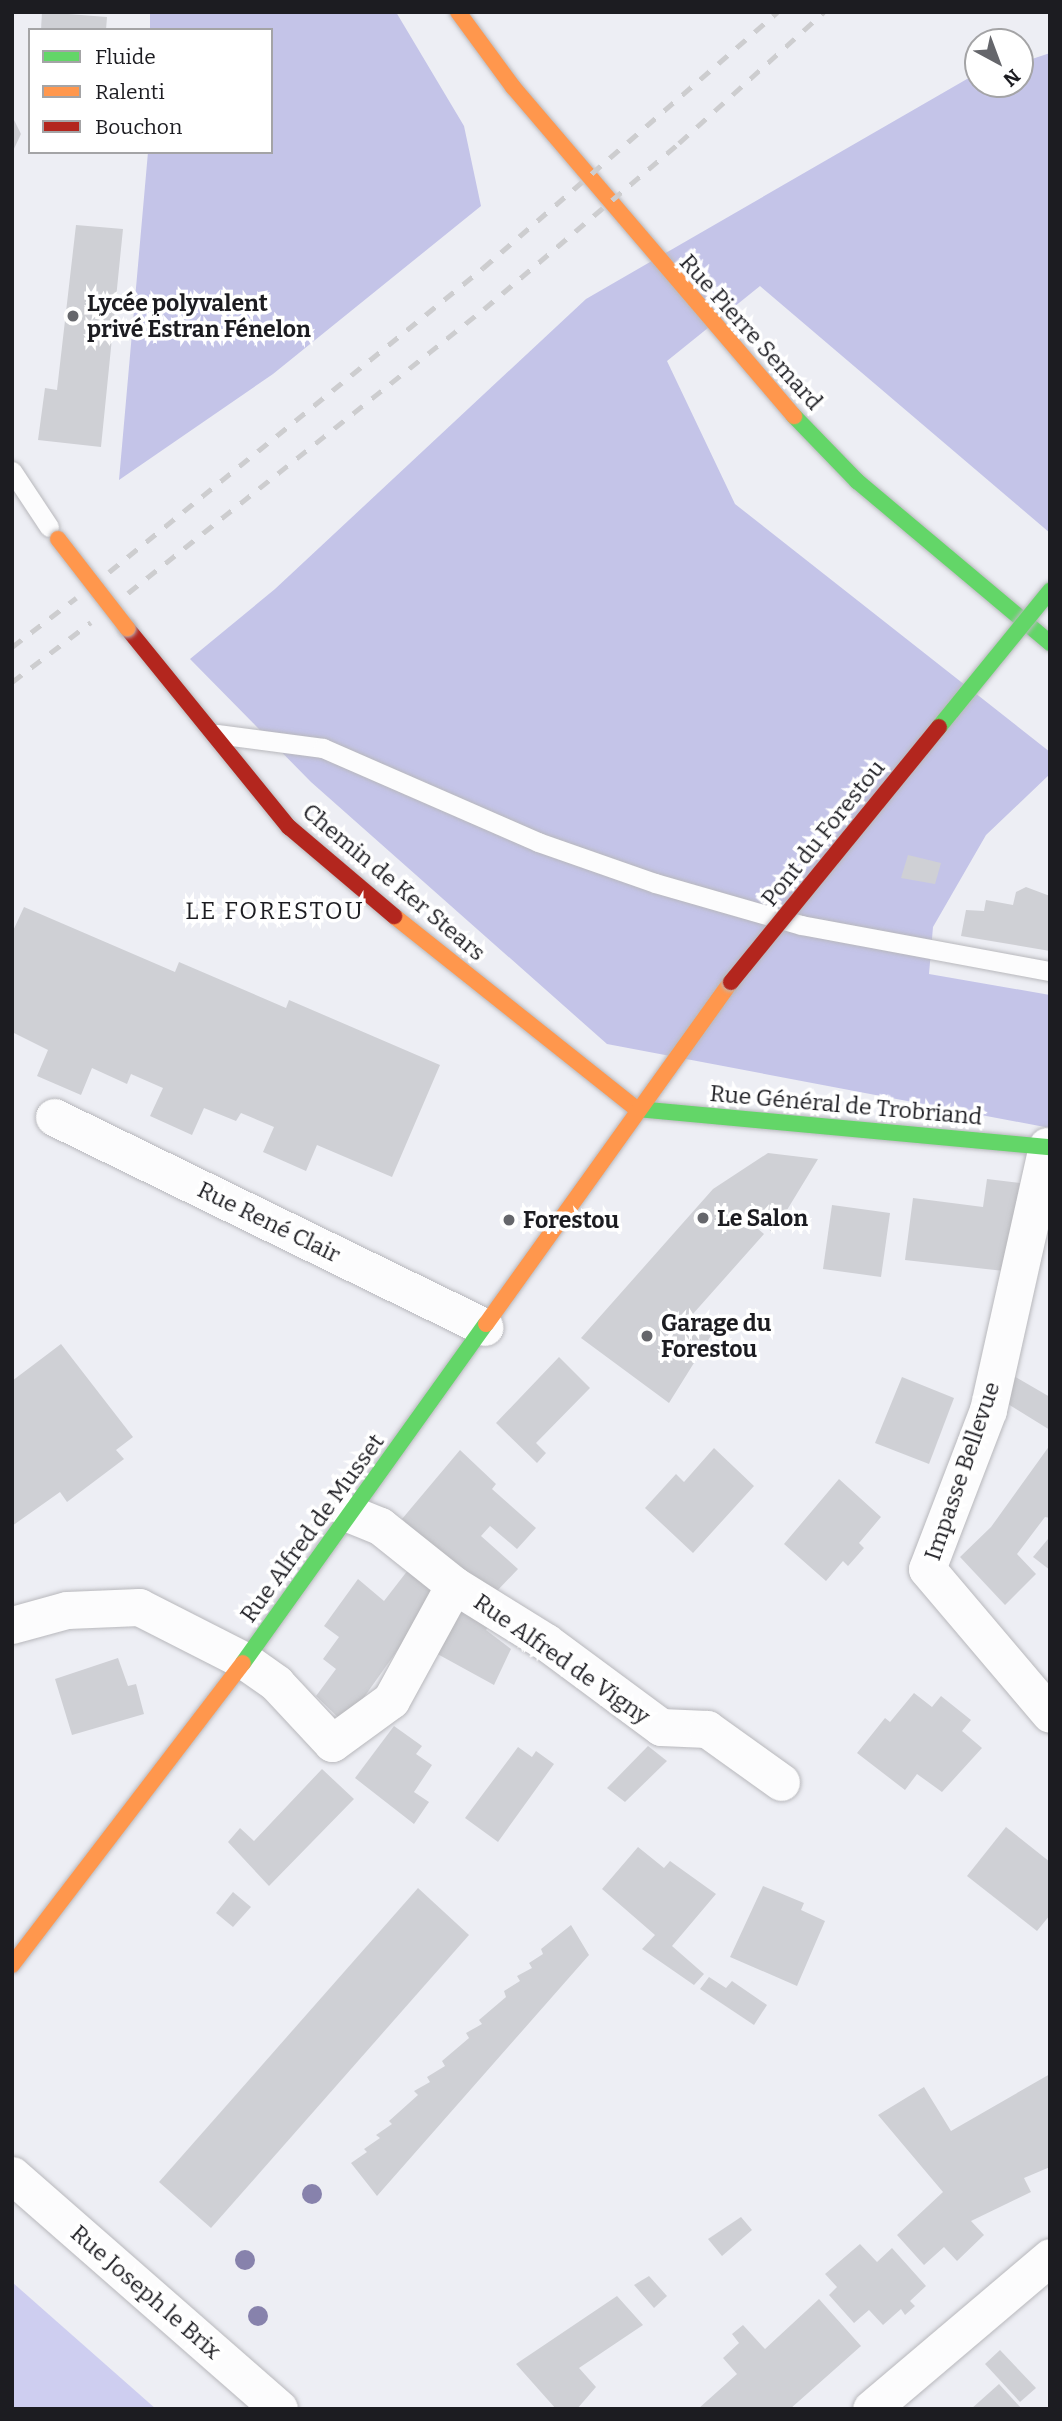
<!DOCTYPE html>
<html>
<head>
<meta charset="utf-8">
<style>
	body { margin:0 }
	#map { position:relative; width:1062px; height:2421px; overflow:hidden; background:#edeef4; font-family:Bitter,serif }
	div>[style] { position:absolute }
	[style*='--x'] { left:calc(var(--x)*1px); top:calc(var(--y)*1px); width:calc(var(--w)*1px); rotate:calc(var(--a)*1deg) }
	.green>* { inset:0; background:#cecef0 }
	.forest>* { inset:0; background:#c4c4e8 }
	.building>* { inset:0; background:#cfd0d5 }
	.roads { filter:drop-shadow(0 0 2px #b8b8bc) drop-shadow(0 0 2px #b8b8bc) }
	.lane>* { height:19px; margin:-9.5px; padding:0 9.5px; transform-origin:9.5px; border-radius:9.5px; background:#fcfcfd }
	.street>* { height:37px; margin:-18.5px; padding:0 18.5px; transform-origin:18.5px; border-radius:18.5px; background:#fcfcfd }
	.fast>* { height:16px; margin:-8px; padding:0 8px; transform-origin:8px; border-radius:8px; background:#63d668 }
	.slow>* { height:16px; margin:-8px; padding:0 8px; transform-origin:8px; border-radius:8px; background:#ff974d }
	.jam>* { height:16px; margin:-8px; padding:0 8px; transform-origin:8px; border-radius:8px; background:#b3261e }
	.rail>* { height:5px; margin-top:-2.5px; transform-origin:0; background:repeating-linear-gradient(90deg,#cdcdcf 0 12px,transparent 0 24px) }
	.bridges { filter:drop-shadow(0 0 2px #b8b8bc) drop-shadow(0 0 2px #b8b8bc) }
	.fast-bridge>* { height:16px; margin:-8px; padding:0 8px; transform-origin:8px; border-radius:8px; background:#63d668 }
	.slow-bridge>* { height:16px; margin:-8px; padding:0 8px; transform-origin:8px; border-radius:8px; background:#ff974d }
	.jam-bridge>* { height:16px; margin:-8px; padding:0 8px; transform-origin:8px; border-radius:8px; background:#b3261e }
	.trees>* { width:20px; height:20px; margin:-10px; border-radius:50%; background:#8782ac }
	.dots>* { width:19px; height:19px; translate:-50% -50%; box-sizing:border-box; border:4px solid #fff; border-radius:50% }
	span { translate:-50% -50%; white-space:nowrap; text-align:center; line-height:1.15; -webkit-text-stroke:7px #fff; paint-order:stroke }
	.poi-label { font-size:23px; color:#1c1c21; font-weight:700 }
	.left { translate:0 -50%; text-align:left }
	.street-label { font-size:23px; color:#1c1c21 }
	.neighbourhood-label { font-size:24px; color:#1c1c21; letter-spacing:2px }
	.frame { position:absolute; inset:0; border:14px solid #1c1c21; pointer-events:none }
	.legend { position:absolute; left:28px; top:28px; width:245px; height:126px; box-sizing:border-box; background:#fff; border:2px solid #a4a4a6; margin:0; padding:9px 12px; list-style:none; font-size:21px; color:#1c1c21 }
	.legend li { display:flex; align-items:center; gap:14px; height:35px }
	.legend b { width:35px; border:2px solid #a4a4a6 }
	.north { position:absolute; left:964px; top:28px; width:70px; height:70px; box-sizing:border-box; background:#fff; border:2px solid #a4a4a6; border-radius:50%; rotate:139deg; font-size:19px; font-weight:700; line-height:28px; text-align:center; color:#1c1c21 }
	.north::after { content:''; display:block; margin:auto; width:24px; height:32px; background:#65666b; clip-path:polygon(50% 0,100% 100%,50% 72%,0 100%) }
</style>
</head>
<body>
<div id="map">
	<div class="green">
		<i style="clip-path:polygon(12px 2282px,156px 2409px,12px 2409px)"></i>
	</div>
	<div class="forest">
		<i style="clip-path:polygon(150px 12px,396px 12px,464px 126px,481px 206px,273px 374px,119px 480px,148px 152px,271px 152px,271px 30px,150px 30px)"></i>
		<i style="clip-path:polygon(1050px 53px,1050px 533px,760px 286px,667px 361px,735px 504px,1050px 752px,1050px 774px,986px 835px,933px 927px,929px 974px,1050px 995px,1050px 1128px,607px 1044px,311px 782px,190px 659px,275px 589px,586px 299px,967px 79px,978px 76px,978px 84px,1020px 84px,1020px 63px)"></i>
	</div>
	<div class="building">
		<i style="clip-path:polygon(42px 12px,107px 17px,106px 30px,41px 30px)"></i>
		<i style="clip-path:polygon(12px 116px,21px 134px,12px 153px)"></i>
		<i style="clip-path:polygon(76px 225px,123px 229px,101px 447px,38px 440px,45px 388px,57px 390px)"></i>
		<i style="clip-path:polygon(908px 855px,941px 863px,935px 884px,901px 878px)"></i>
		<i style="clip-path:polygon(1026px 887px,1050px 896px,1050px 951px,961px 936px,966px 910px,984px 911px,986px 900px,1013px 905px,1016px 892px)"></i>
		<i style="clip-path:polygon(24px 907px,175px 972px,179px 962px,286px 1008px,289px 1000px,440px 1065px,392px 1177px,317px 1145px,306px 1171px,263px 1152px,274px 1127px,241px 1113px,236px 1121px,204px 1108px,192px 1135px,150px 1116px,163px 1088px,131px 1074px,127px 1084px,92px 1068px,81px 1095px,37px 1076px,48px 1050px,12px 1032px,12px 933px)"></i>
		<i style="clip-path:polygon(768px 1153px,818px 1159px,773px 1233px,756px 1218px,751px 1223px,764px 1234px,692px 1315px,712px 1334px,669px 1403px,581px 1338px,713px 1189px)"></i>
		<i style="clip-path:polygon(987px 1179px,1020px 1183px,1004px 1271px,905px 1260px,913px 1198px,983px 1207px)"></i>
		<i style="clip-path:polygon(832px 1205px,890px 1213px,881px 1277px,823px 1269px)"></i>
		<i style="clip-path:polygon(61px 1344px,133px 1437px,116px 1450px,124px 1459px,67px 1502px,60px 1492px,12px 1526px,12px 1381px)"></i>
		<i style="clip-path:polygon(559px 1357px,590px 1388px,536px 1443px,546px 1453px,537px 1463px,496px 1423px)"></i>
		<i style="clip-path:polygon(1012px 1375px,1050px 1397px,1050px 1430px,1008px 1404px)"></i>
		<i style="clip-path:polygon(902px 1377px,954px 1398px,929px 1464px,875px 1443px)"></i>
		<i style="clip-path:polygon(1050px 1445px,1050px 1518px,1045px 1517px,1017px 1554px,1036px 1574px,1005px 1605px,960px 1557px,991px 1527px)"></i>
		<i style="clip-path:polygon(714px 1448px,754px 1486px,693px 1553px,645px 1508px,676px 1474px,684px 1482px)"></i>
		<i style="clip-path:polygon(460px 1450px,496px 1484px,492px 1489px,536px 1528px,517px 1549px,490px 1526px,481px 1536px,518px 1569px,496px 1592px,465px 1578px,402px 1519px)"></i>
		<i style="clip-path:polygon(839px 1479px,881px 1517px,859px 1543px,864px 1548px,848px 1566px,843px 1561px,826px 1581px,784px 1544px)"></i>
		<i style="clip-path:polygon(1048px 1539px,1050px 1540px,1050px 1570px,1033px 1557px)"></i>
		<i style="clip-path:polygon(408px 1570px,438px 1593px,345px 1724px,316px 1696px,336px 1669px,323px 1659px,339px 1637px,324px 1626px,358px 1579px,384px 1601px)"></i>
		<i style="clip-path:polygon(460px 1600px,491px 1623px,486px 1630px,511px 1649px,494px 1685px,432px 1651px)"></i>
		<i style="clip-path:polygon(118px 1658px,128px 1686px,136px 1684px,144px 1714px,72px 1735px,55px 1679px)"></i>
		<i style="clip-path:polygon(914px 1693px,932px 1707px,941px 1696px,971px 1720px,962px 1731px,982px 1748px,942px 1792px,917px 1774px,905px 1790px,857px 1753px,885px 1718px,890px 1722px)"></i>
		<i style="clip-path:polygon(394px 1726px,422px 1746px,416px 1754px,432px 1765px,414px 1792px,429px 1802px,414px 1824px,355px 1778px)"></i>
		<i style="clip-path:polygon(648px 1746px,667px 1761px,625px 1802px,607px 1788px)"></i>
		<i style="clip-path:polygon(518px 1747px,532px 1757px,536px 1751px,554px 1764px,498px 1842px,465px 1818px)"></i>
		<i style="clip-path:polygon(322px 1769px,354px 1799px,269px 1886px,228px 1842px,240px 1828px,254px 1841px)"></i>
		<i style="clip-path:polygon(1006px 1827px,1050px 1862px,1050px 1915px,1037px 1931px,967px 1876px)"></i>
		<i style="clip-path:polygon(638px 1847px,664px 1868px,670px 1861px,716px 1894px,672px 1946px,704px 1974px,694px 1985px,642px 1949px,655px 1935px,602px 1889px)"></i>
		<i style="clip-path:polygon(763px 1886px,804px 1903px,801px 1910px,825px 1921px,797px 1986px,730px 1957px)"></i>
		<i style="clip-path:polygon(418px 1888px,469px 1935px,211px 2228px,159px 2182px)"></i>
		<i style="clip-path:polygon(233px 1892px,251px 1907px,233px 1927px,216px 1913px)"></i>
		<i style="clip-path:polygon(571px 1925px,589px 1955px,377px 2196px,351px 2163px,367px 2152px,364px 2149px,380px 2138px,376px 2135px,392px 2124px,389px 2121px,418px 2095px,414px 2091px,430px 2082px,427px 2077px,445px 2066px,442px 2061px,469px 2038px,466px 2033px,482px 2024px,479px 2020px,506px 1997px,504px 1991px,520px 1981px,517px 1976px,532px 1968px,529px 1963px,543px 1954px,541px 1949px)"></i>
		<i style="clip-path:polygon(709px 1977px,726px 1988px,732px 1981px,767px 2005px,754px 2025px,700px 1989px)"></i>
		<i style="clip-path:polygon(1050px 2074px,1050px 2167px,1024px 2178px,1031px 2192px,971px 2221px,984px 2235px,957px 2261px,944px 2247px,924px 2265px,897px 2235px,943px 2192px,878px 2115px,924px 2087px,951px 2131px)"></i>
		<i style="clip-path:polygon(741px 2217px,752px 2230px,722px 2256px,708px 2239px)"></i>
		<i style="clip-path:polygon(860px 2244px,877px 2262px,892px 2248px,926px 2286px,910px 2301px,915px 2306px,905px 2315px,901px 2309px,883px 2325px,869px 2310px,854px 2323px,829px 2295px,837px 2287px,825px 2274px)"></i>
		<i style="clip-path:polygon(649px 2276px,667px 2296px,654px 2308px,634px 2285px)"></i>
		<i style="clip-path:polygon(617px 2296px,643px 2325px,579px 2368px,596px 2387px,577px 2409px,556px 2409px,516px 2364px)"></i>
		<i style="clip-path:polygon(819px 2299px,861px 2346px,790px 2409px,698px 2409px,737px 2374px,723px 2358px,739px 2343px,732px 2334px,743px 2325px,765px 2349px)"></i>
		<i style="clip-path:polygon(1000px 2350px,1036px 2388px,1020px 2402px,985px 2364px)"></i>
		<i style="clip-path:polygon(999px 2384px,1022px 2409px,971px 2409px)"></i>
	</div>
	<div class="roads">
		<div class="lane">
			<i style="--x:12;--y:471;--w:67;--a:56.5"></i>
			<i style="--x:217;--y:734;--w:107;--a:7.5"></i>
			<i style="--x:323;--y:748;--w:235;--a:23.6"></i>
			<i style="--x:538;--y:842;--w:124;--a:19.3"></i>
			<i style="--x:655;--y:883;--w:152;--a:16"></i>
			<i style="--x:801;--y:925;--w:253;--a:10.5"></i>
		</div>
		<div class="street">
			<i style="--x:54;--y:1117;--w:479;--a:26"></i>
			<i style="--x:1047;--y:1146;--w:271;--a:102.6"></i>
			<i style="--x:988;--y:1410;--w:170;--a:111"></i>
			<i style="--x:927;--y:1569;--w:190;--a:49.7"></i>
			<i style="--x:454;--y:1585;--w:108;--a:31.8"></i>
			<i style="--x:546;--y:1642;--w:143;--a:36.5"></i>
			<i style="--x:661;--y:1727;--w:46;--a:2.5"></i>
			<i style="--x:707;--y:1729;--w:91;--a:35.6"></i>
			<i style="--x:12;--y:1625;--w:57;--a:-15.3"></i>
			<i style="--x:67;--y:1610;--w:72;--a:-2.4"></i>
			<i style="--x:139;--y:1607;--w:119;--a:27"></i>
			<i style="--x:245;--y:1661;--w:38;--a:35"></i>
			<i style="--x:276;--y:1683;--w:82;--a:47"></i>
			<i style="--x:332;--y:1743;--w:73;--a:-36.1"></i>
			<i style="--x:391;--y:1700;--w:131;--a:-61.3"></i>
			<i style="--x:454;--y:1585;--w:95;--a:-141.4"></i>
			<i style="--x:380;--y:1526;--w:32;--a:-158"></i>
			<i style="--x:12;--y:2175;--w:355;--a:41.2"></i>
			<i style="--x:871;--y:2409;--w:235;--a:-40.3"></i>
		</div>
		<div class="fast">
			<i style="--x:794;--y:416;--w:91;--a:45.9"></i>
			<i style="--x:857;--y:481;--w:252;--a:40"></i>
			<i style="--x:637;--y:1109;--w:415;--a:5.3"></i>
			<i style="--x:243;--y:1663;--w:417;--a:-54.4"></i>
		</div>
		<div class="slow">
			<i style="--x:458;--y:12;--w:93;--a:53.7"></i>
			<i style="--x:513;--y:87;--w:433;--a:49.5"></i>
			<i style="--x:394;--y:916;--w:310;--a:38.5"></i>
			<i style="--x:486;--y:1324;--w:421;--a:-54.4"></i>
			<i style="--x:12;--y:1965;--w:380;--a:-52.6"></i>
		</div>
		<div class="jam">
			<i style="--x:127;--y:628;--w:257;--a:50.9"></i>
			<i style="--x:289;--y:827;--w:138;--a:40.3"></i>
		</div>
	</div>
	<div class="rail">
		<i style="--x:109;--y:572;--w:482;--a:-39.1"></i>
		<i style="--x:483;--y:268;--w:390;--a:-41"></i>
		<i style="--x:128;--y:593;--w:455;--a:-38.6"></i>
		<i style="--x:484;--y:309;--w:256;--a:-40.4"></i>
		<i style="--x:679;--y:143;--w:195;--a:-42.1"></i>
		<i style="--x:12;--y:647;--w:81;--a:-37.4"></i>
		<i style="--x:12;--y:682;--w:99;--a:-37.2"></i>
	</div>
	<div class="bridges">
		<div class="fast-bridge">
			<i style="--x:939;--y:727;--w:176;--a:-50.8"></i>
		</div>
		<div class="slow-bridge">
			<i style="--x:58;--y:539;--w:113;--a:52.2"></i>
		</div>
		<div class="jam-bridge">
			<i style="--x:731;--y:982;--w:329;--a:-50.8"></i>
		</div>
	</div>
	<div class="trees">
		<i style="left:312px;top:2194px"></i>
		<i style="left:245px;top:2260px"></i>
		<i style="left:258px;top:2316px"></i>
	</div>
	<div class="dots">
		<i style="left:73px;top:316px;background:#65666b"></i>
		<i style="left:703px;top:1218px;background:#65666b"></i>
		<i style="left:509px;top:1220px;background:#65666b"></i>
		<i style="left:647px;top:1336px;background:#65666b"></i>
	</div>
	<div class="poi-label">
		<span class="left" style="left:87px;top:316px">Lycée polyvalent<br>privé Estran Fénelon</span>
		<span class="left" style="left:717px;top:1218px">Le Salon</span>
		<span class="left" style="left:523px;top:1220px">Forestou</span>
		<span class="left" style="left:661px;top:1336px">Garage du<br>Forestou</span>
	</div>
	<div class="street-label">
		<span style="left:751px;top:332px;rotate:48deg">Rue Pierre Semard</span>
		<span style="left:823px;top:833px;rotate:-51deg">Pont du Forestou</span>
		<span style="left:394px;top:882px;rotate:40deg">Chemin de Ker Stears</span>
		<span style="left:846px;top:1105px;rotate:5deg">Rue Général de Trobriand</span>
		<span style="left:269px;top:1222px;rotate:26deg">Rue René Clair</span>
		<span style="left:962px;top:1471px;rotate:-71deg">Impasse Bellevue</span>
		<span style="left:312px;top:1528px;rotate:-54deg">Rue Alfred de Musset</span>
		<span style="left:562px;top:1659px;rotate:35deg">Rue Alfred de Vigny</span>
		<span style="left:146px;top:2292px;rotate:41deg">Rue Joseph le Brix</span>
	</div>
	<div class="neighbourhood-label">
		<span style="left:275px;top:912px">LE FORESTOU</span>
	</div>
	<div class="frame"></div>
	<ul class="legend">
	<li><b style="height:9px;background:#63d668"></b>Fluide</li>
	<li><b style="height:9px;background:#ff974d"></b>Ralenti</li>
	<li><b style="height:9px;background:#b3261e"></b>Bouchon</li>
	</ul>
	<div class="north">N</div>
</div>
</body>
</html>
